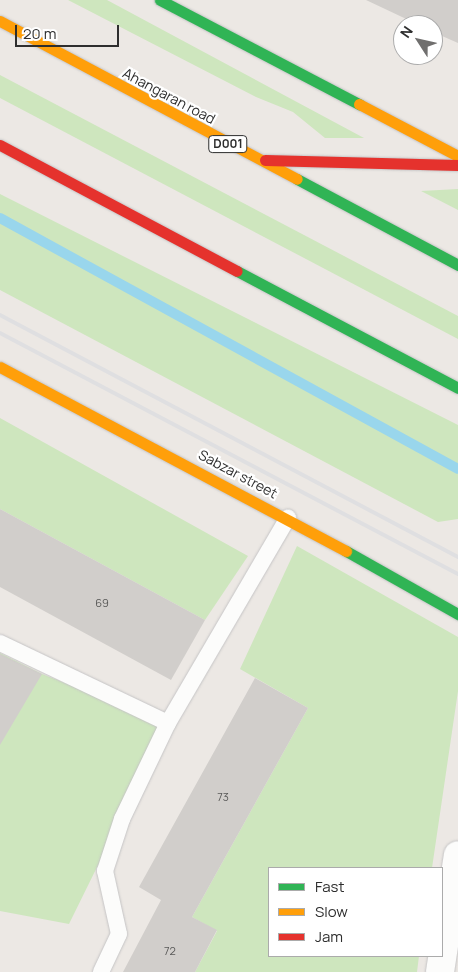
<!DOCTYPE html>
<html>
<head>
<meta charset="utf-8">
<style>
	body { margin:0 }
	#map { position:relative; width:458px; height:972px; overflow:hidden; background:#ece8e4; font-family:Manrope,sans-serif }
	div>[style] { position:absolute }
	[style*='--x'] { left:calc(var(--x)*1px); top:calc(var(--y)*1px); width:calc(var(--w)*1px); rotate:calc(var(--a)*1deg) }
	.green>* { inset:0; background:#cee6be }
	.stream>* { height:10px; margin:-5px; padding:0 5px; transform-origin:5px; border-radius:5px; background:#99d6ec }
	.building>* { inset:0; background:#d1cecb }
	.roads { filter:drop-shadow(0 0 1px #c5c4c5) drop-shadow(0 0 1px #c5c4c5) }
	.lane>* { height:16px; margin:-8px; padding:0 8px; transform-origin:8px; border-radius:8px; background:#fcfcfb }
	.street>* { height:28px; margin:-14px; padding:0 14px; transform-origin:14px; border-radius:14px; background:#fcfcfb }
	.fast>* { height:11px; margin:-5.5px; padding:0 5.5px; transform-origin:5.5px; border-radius:5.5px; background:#30b455 }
	.slow>* { height:11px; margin:-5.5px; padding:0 5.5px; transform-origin:5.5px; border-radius:5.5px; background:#ff9f0a }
	.jam>* { height:11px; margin:-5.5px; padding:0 5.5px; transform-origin:5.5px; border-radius:5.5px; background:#e5322d }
	.rail>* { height:4px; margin:-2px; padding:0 2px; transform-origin:2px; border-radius:2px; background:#dfdfe1 }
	span { translate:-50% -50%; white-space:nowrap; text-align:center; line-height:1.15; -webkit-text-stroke:4.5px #fff; paint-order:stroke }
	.number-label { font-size:11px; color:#585857 }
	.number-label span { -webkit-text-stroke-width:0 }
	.shield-label span { padding:1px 4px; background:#fff; border:1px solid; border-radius:4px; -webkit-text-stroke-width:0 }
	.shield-label { font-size:12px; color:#2e2e2e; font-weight:700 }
	.street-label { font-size:14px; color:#2e2e2e }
	.legend { position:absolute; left:268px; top:867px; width:175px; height:90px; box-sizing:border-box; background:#fff; border:1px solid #ababab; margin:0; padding:6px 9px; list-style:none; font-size:15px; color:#2e2e2e }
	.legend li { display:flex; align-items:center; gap:10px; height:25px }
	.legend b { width:25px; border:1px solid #ababab }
	.north { position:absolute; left:393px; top:15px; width:50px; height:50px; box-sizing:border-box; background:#fff; border:1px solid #ababab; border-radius:50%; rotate:305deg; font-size:14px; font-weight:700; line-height:20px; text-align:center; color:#2e2e2e }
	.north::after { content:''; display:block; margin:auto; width:18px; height:22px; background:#706f6e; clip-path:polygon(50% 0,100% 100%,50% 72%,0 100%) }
	.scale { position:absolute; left:15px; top:25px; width:104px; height:22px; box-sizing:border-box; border:2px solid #2e2e2e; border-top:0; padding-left:6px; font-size:15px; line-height:18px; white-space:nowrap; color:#2e2e2e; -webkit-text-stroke:4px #fff; paint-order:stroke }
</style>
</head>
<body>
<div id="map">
	<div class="green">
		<i style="clip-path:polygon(68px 0,107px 0,364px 138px,325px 138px,293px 112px,256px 97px)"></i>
		<i style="clip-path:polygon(0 75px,458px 316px,458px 339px,0 98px)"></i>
		<i style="clip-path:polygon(458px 189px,458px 210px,421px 191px)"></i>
		<i style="clip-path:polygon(0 194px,458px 425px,458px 519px,438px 522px,0 290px)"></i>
		<i style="clip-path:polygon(0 418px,248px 556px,205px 620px,0 509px)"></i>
		<i style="clip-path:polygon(297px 546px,458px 637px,458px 691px,432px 868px,269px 868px,269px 956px,419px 956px,417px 972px,195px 972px,217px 931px,192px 917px,308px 708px,240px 669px)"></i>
		<i style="clip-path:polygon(0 653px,42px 674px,168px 723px,69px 924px,0 911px)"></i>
	</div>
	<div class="stream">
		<i style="--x:0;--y:218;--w:522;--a:28.72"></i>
	</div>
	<div class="building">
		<i style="clip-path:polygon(366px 0,458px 0,458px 43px,433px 32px,433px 25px,419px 25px)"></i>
		<i style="clip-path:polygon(0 509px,205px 620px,171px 680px,0 587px)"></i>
		<i style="clip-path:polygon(0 654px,42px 674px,0 745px)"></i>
		<i style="clip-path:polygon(255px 678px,308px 708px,192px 917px,217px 930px,195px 972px,123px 972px,161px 900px,139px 887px)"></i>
	</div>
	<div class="roads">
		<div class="lane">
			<i style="--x:0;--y:643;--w:186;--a:25.5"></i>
			<i style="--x:168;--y:723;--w:238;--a:-59.7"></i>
			<i style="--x:101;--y:972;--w:42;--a:-64.7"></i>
			<i style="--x:119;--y:934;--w:65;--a:-102.5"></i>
			<i style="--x:105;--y:871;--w:55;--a:-71.9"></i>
			<i style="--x:122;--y:819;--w:106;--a:-64.4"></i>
		</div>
		<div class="street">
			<i style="--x:440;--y:972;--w:118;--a:-81.3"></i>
		</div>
		<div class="fast">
			<i style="--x:160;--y:0;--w:225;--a:27.6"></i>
			<i style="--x:297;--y:179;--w:183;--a:28.1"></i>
			<i style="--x:237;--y:271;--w:250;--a:27.9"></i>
			<i style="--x:346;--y:551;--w:129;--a:29.4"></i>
		</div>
		<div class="slow">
			<i style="--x:0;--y:21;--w:336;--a:28"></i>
			<i style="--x:359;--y:104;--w:112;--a:27.7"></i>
			<i style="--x:0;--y:367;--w:392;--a:28"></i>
		</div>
		<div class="jam">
			<i style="--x:0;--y:145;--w:268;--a:28"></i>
			<i style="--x:265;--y:160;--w:193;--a:1.5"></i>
		</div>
	</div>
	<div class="rail">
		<i style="--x:0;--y:315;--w:518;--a:27.85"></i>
		<i style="--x:0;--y:333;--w:518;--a:27.75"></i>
	</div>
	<div class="number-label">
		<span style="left:102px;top:603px">69</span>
		<span style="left:223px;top:797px">73</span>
		<span style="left:170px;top:951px">72</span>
	</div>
	<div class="shield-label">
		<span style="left:228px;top:144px">D001</span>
	</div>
	<div class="street-label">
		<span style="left:169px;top:96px;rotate:28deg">Ahangaran road</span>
		<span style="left:238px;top:474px;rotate:28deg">Sabzar street</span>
	</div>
	<ul class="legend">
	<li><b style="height:6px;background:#30b455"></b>Fast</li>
	<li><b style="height:6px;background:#ff9f0a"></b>Slow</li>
	<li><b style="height:6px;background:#e5322d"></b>Jam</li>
	</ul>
	<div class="north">N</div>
	<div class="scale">20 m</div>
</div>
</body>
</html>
